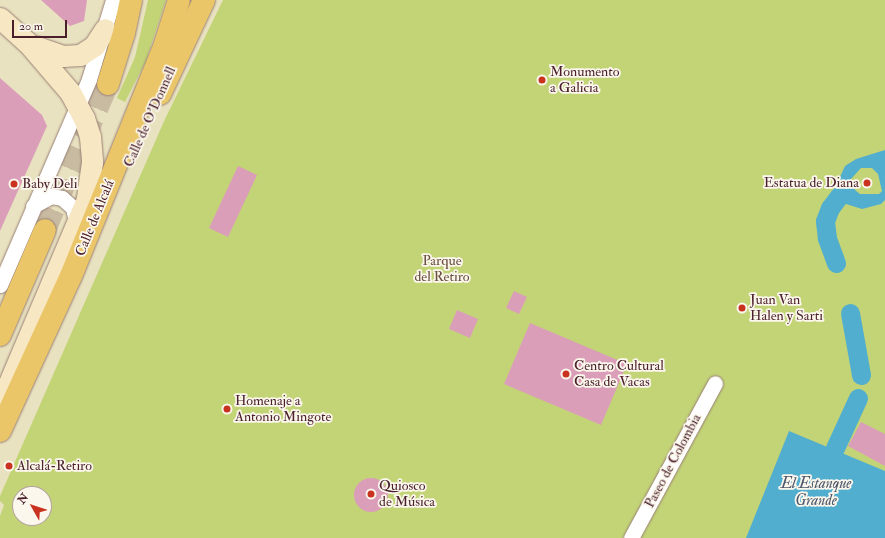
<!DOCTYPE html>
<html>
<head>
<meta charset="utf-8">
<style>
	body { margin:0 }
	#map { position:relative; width:885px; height:538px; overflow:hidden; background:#e9e2c0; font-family:"IM FELL Double Pica",serif }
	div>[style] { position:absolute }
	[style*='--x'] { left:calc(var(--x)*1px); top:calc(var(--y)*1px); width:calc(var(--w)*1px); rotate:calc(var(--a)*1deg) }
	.green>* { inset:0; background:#c3d477 }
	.water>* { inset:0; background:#51aecf }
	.canal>* { height:19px; margin:-9.5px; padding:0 9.5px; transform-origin:9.5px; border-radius:9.5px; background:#51aecf }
	.building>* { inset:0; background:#db9eb9 }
	.round { border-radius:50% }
	.primary-tunnel>* { height:22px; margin-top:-11px; transform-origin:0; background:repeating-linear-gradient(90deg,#c9bba2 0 22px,transparent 0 33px) }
	.roads { filter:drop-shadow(0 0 1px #9a8076) drop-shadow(0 0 1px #9a8076) }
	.street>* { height:15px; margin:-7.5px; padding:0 7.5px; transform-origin:7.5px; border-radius:7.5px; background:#fff }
	.secondary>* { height:21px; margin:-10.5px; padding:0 10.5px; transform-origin:10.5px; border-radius:10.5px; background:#f7e8c3 }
	.primary>* { height:22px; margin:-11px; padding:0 11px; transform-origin:11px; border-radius:11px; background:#ebc669 }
	.dots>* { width:11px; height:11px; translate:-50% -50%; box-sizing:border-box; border:2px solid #fbf7ec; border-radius:50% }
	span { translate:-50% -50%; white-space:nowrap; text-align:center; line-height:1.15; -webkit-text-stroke:3.5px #fbf7ec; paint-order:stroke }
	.poi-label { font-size:14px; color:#4a1f2b }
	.left { translate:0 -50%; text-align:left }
	.right { translate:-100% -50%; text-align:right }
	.street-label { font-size:14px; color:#4a1f2b }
	.park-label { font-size:14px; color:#684c3e }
	.water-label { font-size:15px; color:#4d586d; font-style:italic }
	.north { position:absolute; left:12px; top:486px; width:40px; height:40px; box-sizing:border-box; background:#fbf7ec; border:1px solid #b4a19f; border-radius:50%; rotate:309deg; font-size:11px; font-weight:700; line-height:16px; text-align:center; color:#4a1f2b }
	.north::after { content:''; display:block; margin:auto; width:14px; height:18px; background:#c8321e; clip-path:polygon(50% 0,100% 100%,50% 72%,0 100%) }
	.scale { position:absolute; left:12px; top:20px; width:55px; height:18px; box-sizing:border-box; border:2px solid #4a1f2b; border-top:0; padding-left:5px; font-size:12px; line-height:14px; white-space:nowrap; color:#4a1f2b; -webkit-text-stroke:3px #fbf7ec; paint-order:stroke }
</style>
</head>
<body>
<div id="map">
	<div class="green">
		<i style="clip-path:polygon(148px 0,166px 0,146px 61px,125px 102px,117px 98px,135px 57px)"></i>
		<i style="clip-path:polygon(evenodd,223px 0,885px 0,885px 538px,0 538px,0 516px,4px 505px,0 501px,0 496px,165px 119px,223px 0,20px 494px,44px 494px,44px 518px,20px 518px,20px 494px)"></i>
	</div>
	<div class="water">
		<i style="clip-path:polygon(evenodd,885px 150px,885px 200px,881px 204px,862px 209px,846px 204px,838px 193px,840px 177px,845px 166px,856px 159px,885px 150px,861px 168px,872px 168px,878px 174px,882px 191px,879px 194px,860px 194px,855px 190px,851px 179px,861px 168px)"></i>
		<i style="clip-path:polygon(789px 431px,885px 471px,885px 538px,746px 538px)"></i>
	</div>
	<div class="canal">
		<i style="--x:836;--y:263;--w:27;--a:-110"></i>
		<i style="--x:827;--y:238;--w:17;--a:-97"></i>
		<i style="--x:825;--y:221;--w:14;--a:-69"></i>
		<i style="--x:830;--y:208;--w:15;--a:-53"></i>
		<i style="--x:850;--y:313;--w:63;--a:79.9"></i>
		<i style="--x:835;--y:448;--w:55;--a:-65.3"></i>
	</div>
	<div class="building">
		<i style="clip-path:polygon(41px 0,87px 0,84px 21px,70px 26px)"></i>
		<i style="clip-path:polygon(0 78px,42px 115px,47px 126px,0 231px)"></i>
		<i style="clip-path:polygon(238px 166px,257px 175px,228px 237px,209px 228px)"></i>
		<i style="clip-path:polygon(514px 291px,527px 297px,519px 314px,506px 308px)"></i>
		<i style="clip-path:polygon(457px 310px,478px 319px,470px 338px,449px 329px)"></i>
		<i style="clip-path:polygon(530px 323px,627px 364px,601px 425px,504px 384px)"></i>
		<i style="clip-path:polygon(861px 422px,885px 434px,885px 466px,848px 446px)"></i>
		<i class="round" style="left:354px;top:478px;width:34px;height:34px"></i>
	</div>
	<div class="primary-tunnel">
		<i style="--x:45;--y:230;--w:159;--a:-66.7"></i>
	</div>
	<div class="roads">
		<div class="street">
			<i style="--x:33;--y:206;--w:21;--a:-29"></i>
			<i style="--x:51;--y:196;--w:11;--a:10"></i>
			<i style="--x:62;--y:198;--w:15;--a:42"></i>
			<i style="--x:73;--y:208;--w:18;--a:77"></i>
			<i style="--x:0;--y:285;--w:224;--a:-66.6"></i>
			<i style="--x:89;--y:79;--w:83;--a:-73.1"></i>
			<i style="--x:631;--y:538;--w:176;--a:-61.5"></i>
		</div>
		<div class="secondary">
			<i style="--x:0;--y:18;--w:36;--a:42"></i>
			<i style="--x:27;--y:42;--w:66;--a:49.3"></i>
			<i style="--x:70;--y:92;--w:30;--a:62"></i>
			<i style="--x:84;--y:118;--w:20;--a:72"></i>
			<i style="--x:90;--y:137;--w:25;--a:85"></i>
			<i style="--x:92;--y:162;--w:37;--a:98"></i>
			<i style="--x:87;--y:199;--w:223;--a:113"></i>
			<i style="--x:34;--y:46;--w:31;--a:19"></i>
			<i style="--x:63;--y:56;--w:17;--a:-3"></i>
			<i style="--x:80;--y:55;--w:17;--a:-33"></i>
			<i style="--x:94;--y:46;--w:20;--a:-57"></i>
		</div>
		<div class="primary">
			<i style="--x:108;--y:84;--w:53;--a:-72.6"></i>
			<i style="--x:124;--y:33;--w:34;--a:-78"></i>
			<i style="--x:160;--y:94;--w:104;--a:-64.9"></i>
			<i style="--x:0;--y:335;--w:114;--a:-66.8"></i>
			<i style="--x:0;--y:431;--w:170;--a:-65.4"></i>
			<i style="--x:71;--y:276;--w:250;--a:-67.9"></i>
			<i style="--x:165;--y:44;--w:46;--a:-72.3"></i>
		</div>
	</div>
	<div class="dots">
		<i style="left:542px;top:80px;background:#c8321e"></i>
		<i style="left:867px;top:183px;background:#c8321e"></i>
		<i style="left:14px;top:184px;background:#c8321e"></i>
		<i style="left:742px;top:308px;background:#c8321e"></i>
		<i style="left:566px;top:374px;background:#c8321e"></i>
		<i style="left:227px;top:409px;background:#c8321e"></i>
		<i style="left:9px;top:466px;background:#c8321e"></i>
		<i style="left:371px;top:494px;background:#c8321e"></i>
	</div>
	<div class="poi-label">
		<span class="left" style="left:550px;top:80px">Monumento<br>a Galicia</span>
		<span class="right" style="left:859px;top:183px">Estatua de Diana</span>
		<span class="left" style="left:22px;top:184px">Baby Deli</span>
		<span class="left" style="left:750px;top:308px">Juan Van<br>Halen y Sarti</span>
		<span class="left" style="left:574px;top:374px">Centro Cultural<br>Casa de Vacas</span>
		<span class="left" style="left:235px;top:409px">Homenaje a<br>Antonio Mingote</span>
		<span class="left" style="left:17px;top:466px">Alcalá-Retiro</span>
		<span class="left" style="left:379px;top:494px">Quiosco<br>de Música</span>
	</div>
	<div class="street-label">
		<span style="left:150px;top:117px;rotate:-66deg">Calle de O'Donnell</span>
		<span style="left:95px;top:218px;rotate:-68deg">Calle de Alcalá</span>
		<span style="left:673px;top:461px;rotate:-62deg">Paseo de Colombia</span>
	</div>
	<div class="park-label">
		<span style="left:442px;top:269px">Parque<br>del Retiro</span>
	</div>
	<div class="water-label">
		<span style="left:816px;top:492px">El Estanque<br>Grande</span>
	</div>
	<div class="north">N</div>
	<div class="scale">20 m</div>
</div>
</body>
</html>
